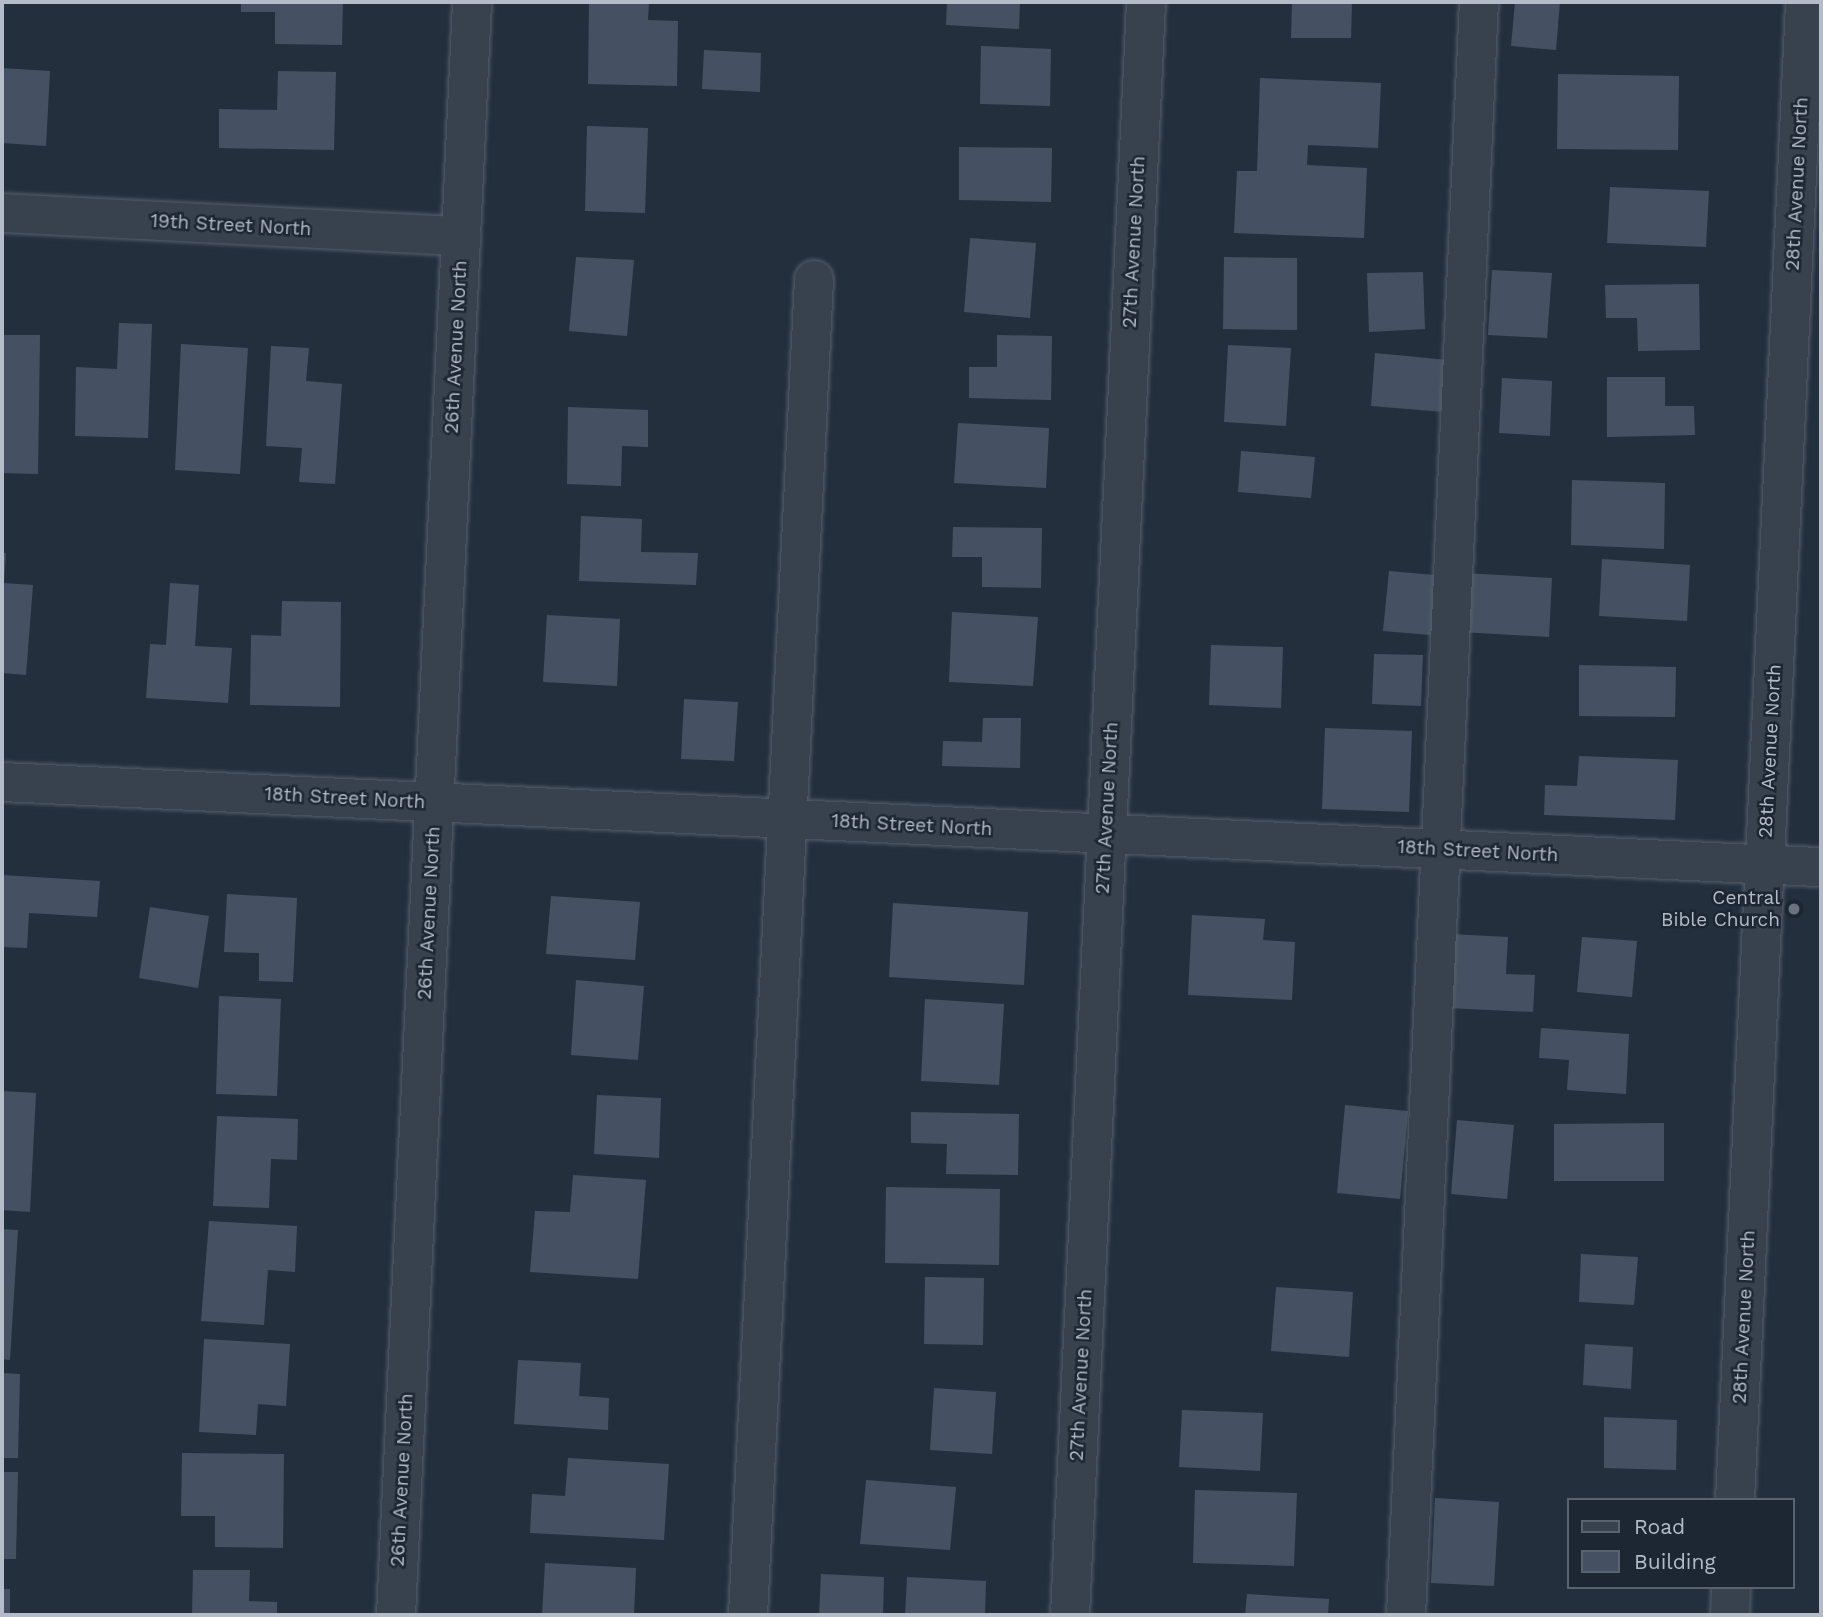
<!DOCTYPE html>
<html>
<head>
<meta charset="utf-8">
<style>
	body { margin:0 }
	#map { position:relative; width:1823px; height:1617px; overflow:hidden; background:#242f3e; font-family:"Work Sans",sans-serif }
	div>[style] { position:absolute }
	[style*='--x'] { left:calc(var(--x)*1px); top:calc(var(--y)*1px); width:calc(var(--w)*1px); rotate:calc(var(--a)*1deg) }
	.building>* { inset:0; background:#455162 }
	.roads { filter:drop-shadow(0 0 2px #565f6c) drop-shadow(0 0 2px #565f6c) }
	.minor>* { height:38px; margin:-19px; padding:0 19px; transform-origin:19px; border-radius:19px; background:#38414e }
	.dots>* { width:19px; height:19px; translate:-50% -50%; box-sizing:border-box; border:4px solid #1d2633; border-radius:50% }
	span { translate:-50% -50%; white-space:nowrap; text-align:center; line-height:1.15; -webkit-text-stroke:5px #1d2633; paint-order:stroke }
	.street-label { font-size:19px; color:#b4bcc9 }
	.poi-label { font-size:19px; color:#b4bcc9 }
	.right { translate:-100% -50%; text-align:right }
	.frame { position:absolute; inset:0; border:4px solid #b4bcc9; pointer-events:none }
	.legend { position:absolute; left:1567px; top:1498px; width:228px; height:91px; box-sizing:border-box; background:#1d2633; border:2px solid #59626f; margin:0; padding:9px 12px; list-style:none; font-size:21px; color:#b4bcc9 }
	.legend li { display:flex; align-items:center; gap:14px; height:35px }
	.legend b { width:35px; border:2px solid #59626f }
</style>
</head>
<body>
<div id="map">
	<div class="building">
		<i style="clip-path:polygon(241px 2px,343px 2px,342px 45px,275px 44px,275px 12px,241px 12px)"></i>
		<i style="clip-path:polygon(589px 2px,649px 2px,648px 20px,678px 21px,677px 86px,588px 84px)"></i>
		<i style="clip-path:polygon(947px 2px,1020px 2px,1019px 29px,946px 25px)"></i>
		<i style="clip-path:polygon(1292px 2px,1352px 2px,1351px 38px,1291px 38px)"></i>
		<i style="clip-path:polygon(1515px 2px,1560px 2px,1556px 50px,1511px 46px)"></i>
		<i style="clip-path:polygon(981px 46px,1051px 49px,1050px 106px,980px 104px)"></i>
		<i style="clip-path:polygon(704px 50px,761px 53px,760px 92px,702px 89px)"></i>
		<i style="clip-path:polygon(2px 68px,50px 71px,46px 146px,2px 143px)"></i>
		<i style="clip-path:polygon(278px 71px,336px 72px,334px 150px,219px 148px,219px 109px,277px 110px)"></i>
		<i style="clip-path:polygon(1558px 74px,1679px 76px,1678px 150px,1557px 149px)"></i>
		<i style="clip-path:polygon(1260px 78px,1381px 83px,1378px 148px,1308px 145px,1307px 165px,1367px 168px,1364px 238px,1234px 233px,1237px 171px,1257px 171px)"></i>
		<i style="clip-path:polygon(587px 126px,648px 128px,645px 213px,585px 211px)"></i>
		<i style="clip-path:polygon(959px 147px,1052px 148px,1051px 202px,959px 200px)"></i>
		<i style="clip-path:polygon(1610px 187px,1709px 191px,1706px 247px,1607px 243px)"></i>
		<i style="clip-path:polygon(970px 238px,1036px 243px,1030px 318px,964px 312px)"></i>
		<i style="clip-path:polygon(576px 257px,634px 260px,627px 336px,569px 331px)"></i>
		<i style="clip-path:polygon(1224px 257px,1297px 258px,1297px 330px,1223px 329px)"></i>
		<i style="clip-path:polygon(1492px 270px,1552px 273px,1547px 338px,1488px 335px)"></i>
		<i style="clip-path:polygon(1423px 272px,1425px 329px,1369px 332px,1367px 273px)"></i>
		<i style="clip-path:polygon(1699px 284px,1700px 350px,1638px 351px,1637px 318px,1606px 318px,1605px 285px)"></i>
		<i style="clip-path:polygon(119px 323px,152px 324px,148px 438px,75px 436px,76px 367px,117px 369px)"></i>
		<i style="clip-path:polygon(2px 335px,40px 335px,38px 474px,2px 473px)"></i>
		<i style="clip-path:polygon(997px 335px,1052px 336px,1051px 400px,969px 398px,969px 367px,997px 367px)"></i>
		<i style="clip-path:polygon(181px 344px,248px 348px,240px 474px,175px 470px)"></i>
		<i style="clip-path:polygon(1228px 345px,1291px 348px,1286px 426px,1224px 422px)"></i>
		<i style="clip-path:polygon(271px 346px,309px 348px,306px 381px,342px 384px,335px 484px,299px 482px,302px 448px,266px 446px)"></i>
		<i style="clip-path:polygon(1375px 353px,1448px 360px,1444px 412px,1371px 406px)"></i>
		<i style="clip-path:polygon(1607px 377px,1665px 377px,1665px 406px,1694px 406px,1695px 435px,1607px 437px)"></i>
		<i style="clip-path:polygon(1502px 378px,1552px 381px,1550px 436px,1499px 433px)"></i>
		<i style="clip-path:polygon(568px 407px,648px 410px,648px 447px,622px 446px,621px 486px,567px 484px)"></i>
		<i style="clip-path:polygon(958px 423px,1049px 428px,1046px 488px,954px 483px)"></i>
		<i style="clip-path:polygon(1241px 451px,1315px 457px,1311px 498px,1238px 492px)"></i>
		<i style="clip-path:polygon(1572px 480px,1665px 483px,1664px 549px,1571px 545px)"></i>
		<i style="clip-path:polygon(581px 516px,642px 519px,641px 552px,698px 553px,696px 585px,579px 581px)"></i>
		<i style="clip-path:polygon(953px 527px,1042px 528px,1041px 588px,982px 587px,982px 557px,952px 557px)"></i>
		<i style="clip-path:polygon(2px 553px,6px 553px,4px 583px,33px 585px,26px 675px,2px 673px)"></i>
		<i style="clip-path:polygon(1602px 559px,1690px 565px,1687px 621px,1599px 616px)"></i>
		<i style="clip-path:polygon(1389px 571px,1446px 576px,1442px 636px,1383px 631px)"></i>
		<i style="clip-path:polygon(1464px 573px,1552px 578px,1549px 637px,1461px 632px)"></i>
		<i style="clip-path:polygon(170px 583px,199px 585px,195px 646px,232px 648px,228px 703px,146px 698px,150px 644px,166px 645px)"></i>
		<i style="clip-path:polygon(282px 601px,341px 602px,340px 707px,250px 705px,251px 635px,281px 636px)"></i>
		<i style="clip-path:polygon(952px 612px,1038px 617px,1033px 686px,949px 682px)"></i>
		<i style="clip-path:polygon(547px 615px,620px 619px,617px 686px,543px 682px)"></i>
		<i style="clip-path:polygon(1211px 645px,1283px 647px,1281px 708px,1209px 705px)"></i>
		<i style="clip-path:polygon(1374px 654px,1423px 655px,1421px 706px,1372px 704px)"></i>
		<i style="clip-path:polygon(1579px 665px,1676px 667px,1675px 717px,1579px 716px)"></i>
		<i style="clip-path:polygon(684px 699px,738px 702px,734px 761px,681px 759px)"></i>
		<i style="clip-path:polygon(983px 718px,1021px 718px,1020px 768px,942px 766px,943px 741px,982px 742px)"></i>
		<i style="clip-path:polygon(1325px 728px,1412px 731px,1409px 812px,1322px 809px)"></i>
		<i style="clip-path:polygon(1579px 756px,1678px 760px,1675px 820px,1544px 815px,1545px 785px,1577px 786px)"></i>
		<i style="clip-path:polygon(2px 875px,100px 881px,97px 917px,29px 913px,27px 948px,2px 947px)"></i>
		<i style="clip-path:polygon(227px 894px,297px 898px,293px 982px,259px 981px,259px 953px,224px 952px)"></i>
		<i style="clip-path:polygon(551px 896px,640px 902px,635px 960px,546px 954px)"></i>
		<i style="clip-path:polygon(893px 903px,1028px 912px,1024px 985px,889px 977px)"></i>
		<i style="clip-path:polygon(150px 907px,209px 916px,198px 988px,139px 978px)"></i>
		<i style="clip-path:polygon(1192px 915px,1265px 919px,1263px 940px,1295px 942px,1292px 1000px,1188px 995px)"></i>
		<i style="clip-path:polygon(1451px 934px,1508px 937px,1506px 974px,1535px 975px,1533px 1012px,1447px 1008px)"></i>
		<i style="clip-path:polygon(1582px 937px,1637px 941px,1632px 997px,1577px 992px)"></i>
		<i style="clip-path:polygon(576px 980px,644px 986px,638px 1060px,571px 1055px)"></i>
		<i style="clip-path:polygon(219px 996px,281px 999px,277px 1096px,216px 1094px)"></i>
		<i style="clip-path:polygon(925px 999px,1004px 1004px,999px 1085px,921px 1081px)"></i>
		<i style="clip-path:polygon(1541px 1028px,1629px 1034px,1626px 1094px,1567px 1090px,1569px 1060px,1539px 1058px)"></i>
		<i style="clip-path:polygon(2px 1091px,36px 1093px,30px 1212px,2px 1210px)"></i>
		<i style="clip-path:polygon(597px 1095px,661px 1098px,659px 1158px,594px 1154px)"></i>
		<i style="clip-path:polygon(1345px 1105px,1408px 1111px,1400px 1199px,1337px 1193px)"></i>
		<i style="clip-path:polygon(911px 1112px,1019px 1114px,1018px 1175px,946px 1174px,947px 1144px,911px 1143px)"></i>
		<i style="clip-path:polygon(217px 1116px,298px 1119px,297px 1160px,271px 1159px,269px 1208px,213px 1206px)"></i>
		<i style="clip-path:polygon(1457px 1120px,1514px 1125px,1507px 1199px,1451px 1194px)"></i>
		<i style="clip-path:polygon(1664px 1123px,1664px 1181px,1554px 1181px,1554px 1124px)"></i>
		<i style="clip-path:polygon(573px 1175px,646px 1180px,638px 1279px,530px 1272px,535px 1211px,570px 1212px)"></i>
		<i style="clip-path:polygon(886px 1187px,1000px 1189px,999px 1265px,885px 1263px)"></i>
		<i style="clip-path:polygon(209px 1221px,297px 1226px,295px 1272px,268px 1270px,264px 1325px,201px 1321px)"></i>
		<i style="clip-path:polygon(2px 1229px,18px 1230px,10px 1360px,2px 1359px)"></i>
		<i style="clip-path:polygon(1581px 1254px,1638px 1257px,1634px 1305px,1579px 1302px)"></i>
		<i style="clip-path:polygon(925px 1277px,984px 1278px,983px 1345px,924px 1344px)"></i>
		<i style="clip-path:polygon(1276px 1287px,1353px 1292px,1349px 1357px,1271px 1351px)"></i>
		<i style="clip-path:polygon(204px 1339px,290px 1344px,286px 1406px,258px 1404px,256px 1435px,199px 1432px)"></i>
		<i style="clip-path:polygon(1585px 1344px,1633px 1347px,1631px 1389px,1583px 1385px)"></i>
		<i style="clip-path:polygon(518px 1360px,581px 1363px,579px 1396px,609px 1398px,608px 1430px,514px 1424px)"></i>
		<i style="clip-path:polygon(2px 1373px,20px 1374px,18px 1458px,2px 1458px)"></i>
		<i style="clip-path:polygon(934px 1388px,996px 1392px,992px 1454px,930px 1450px)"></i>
		<i style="clip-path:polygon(1182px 1410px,1263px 1413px,1260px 1471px,1179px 1467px)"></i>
		<i style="clip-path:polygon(1604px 1417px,1677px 1420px,1676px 1470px,1604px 1468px)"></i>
		<i style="clip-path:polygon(182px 1453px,284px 1454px,283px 1548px,215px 1547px,215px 1516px,181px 1516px)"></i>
		<i style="clip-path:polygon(568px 1458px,669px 1464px,664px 1540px,530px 1533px,532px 1494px,565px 1496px)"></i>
		<i style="clip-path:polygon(2px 1472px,18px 1472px,16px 1559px,2px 1559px)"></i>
		<i style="clip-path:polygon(866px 1480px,956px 1487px,950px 1550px,860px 1544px)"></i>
		<i style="clip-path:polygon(1195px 1490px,1297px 1493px,1294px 1566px,1193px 1563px)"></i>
		<i style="clip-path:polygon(1435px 1498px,1499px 1502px,1494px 1586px,1431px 1583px)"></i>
		<i style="clip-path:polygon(545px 1563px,636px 1568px,634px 1615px,542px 1615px)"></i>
		<i style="clip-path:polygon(193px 1570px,250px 1570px,249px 1601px,277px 1602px,277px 1615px,192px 1615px)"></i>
		<i style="clip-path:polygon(821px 1574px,884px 1577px,883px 1615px,819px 1615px)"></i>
		<i style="clip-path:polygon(907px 1577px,986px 1581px,985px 1615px,905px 1615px)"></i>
		<i style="clip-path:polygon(2px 1589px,10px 1589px,10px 1615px,2px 1615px)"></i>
		<i style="clip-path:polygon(1247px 1594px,1329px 1599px,1328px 1615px,1245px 1615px)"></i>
	</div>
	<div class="roads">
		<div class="minor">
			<i style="--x:2;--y:213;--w:460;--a:2.9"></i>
			<i style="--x:2;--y:782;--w:1821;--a:2.68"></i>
			<i style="--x:1735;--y:1500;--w:1500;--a:-87.32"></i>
			<i style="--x:396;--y:1615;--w:1615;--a:-87.3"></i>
			<i style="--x:748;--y:1615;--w:1337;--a:-87.17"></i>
			<i style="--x:1070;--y:1615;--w:1615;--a:-87.3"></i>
			<i style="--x:1406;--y:1615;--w:1615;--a:-87.41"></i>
			<i style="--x:1730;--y:1615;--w:28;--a:-88"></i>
		</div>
	</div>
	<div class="dots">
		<i style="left:1794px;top:909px;background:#6b7280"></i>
	</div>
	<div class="street-label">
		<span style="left:1797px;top:184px;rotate:-87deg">28th Avenue North</span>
		<span style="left:231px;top:225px;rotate:3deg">19th Street North</span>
		<span style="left:1134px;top:242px;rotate:-87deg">27th Avenue North</span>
		<span style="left:456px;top:347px;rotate:-87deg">26th Avenue North</span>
		<span style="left:1770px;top:751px;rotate:-87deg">28th Avenue North</span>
		<span style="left:345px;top:798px;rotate:3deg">18th Street North</span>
		<span style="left:1107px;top:808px;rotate:-87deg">27th Avenue North</span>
		<span style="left:912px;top:825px;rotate:3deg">18th Street North</span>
		<span style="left:1478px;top:851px;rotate:3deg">18th Street North</span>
		<span style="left:429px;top:913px;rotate:-87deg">26th Avenue North</span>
		<span style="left:1744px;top:1317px;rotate:-87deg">28th Avenue North</span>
		<span style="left:1081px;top:1375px;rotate:-87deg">27th Avenue North</span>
		<span style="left:402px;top:1480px;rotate:-87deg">26th Avenue North</span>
	</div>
	<div class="poi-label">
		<span class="right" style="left:1780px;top:909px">Central<br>Bible Church</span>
	</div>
	<div class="frame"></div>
	<ul class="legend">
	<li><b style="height:9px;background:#38414e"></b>Road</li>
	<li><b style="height:19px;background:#455162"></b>Building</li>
	</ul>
</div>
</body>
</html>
